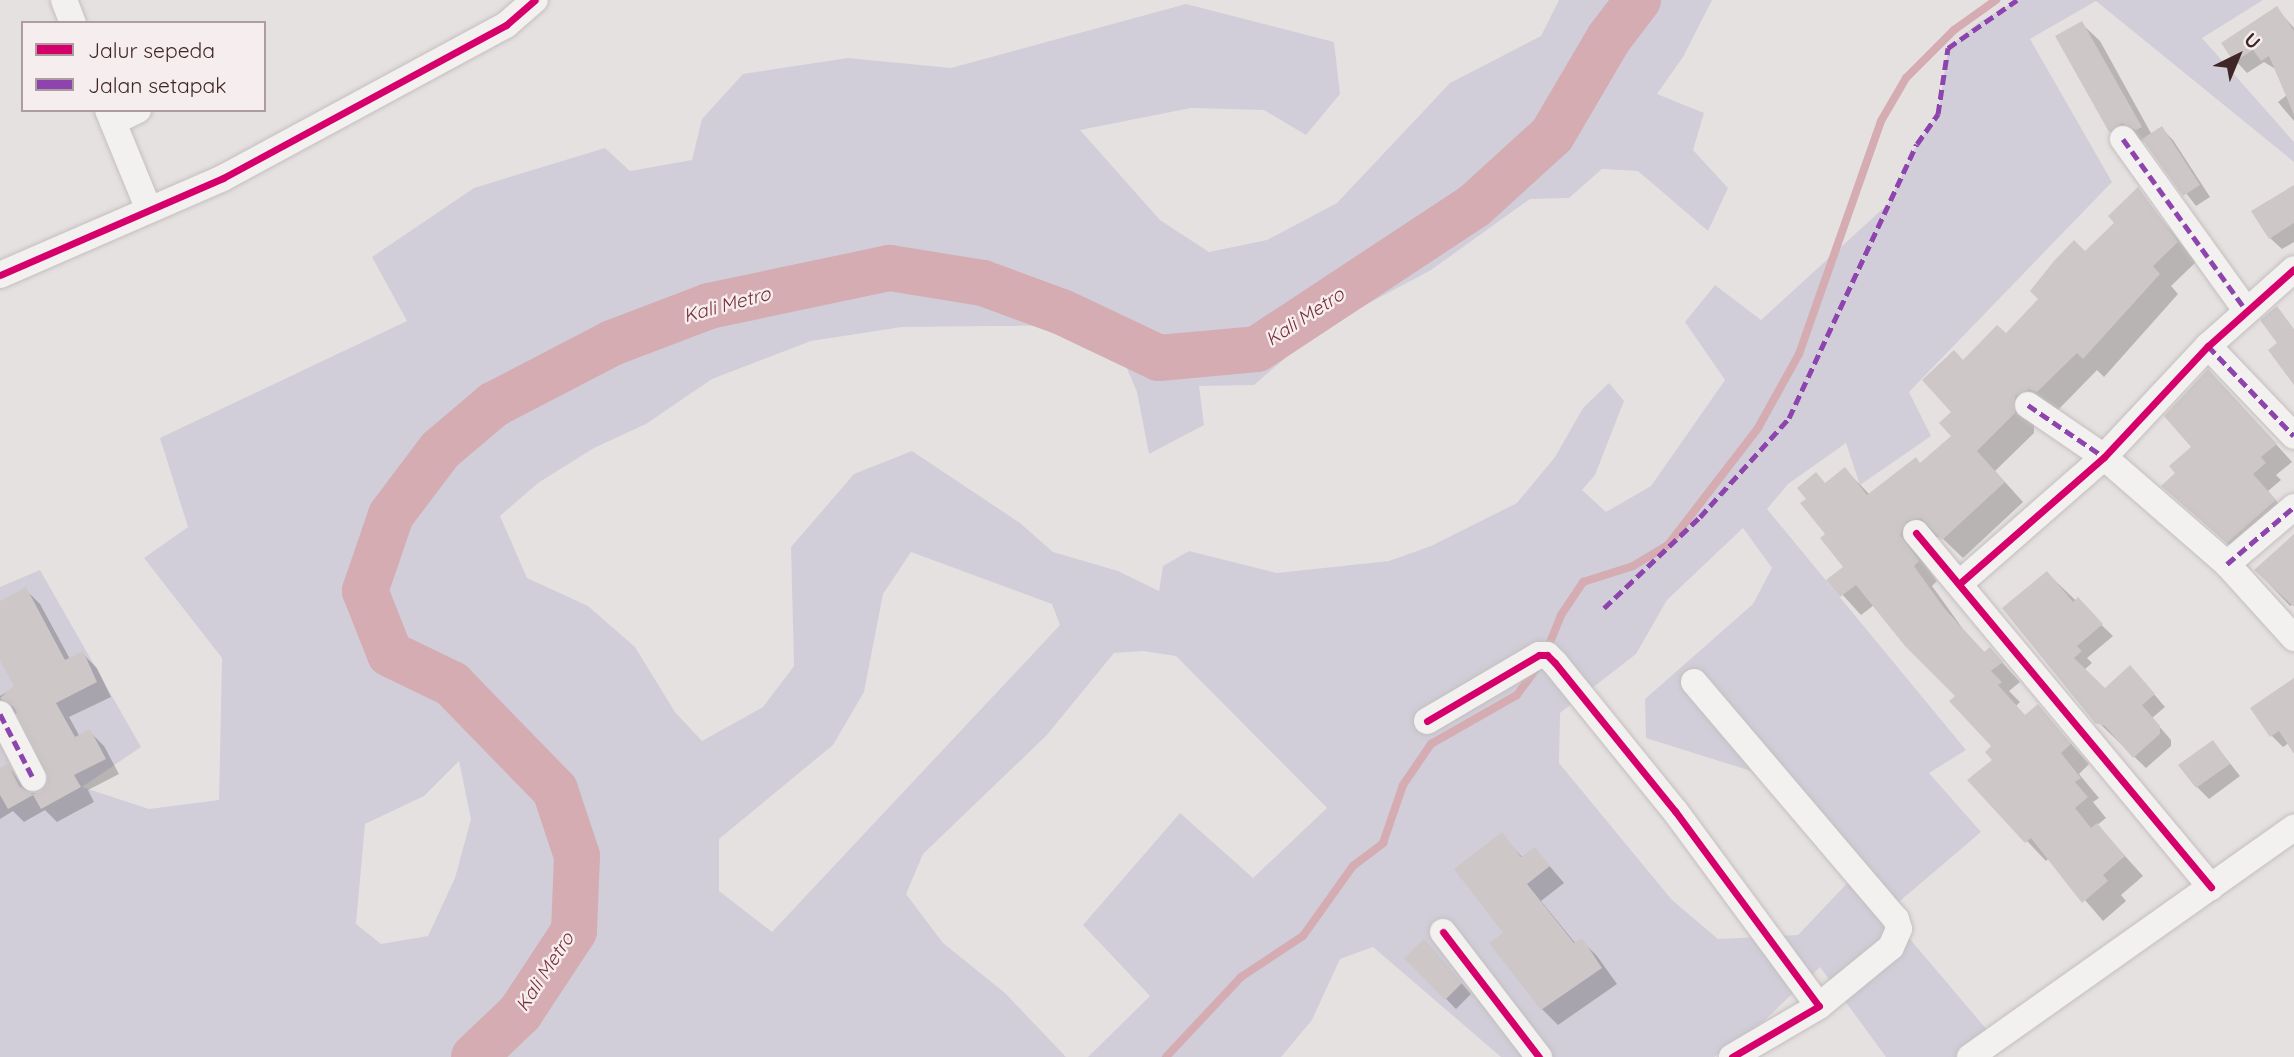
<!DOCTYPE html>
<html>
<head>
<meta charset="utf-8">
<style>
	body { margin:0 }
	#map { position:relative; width:2294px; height:1057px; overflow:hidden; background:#e6e1e1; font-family:Quicksand,sans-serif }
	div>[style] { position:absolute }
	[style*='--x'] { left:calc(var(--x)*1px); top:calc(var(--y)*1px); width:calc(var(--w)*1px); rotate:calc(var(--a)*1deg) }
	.green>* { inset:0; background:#d1ced9 }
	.shadow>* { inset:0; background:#0003 }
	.stream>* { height:8px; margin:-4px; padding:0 4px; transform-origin:4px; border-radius:4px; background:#d4acb2 }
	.river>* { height:46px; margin:-23px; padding:0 23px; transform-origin:23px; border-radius:23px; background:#d4acb2 }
	.building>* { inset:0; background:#cdc7c7 }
	.roads { filter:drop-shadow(0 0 2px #c4bfbf) drop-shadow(0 0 2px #c4bfbf) }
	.street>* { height:26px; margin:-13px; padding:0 13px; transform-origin:13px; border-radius:13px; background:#f3f0f0 }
	.quiet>* { height:5px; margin-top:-2.5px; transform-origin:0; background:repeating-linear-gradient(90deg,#8e44ad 0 10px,transparent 0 15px) }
	.cycleway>* { height:7px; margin:-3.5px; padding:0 3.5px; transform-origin:3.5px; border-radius:3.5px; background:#d6006c }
	span { translate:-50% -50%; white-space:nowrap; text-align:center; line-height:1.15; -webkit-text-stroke:5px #f6edee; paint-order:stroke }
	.water-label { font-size:19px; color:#782d35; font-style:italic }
	.legend { position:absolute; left:21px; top:21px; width:245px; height:91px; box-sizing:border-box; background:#f6edee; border:2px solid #ae9d9e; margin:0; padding:9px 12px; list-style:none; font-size:21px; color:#412627 }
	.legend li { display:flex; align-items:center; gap:14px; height:35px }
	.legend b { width:35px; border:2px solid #ae9d9e }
	.north { position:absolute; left:2203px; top:21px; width:70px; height:70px; -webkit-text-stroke:5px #f6edee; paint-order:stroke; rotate:43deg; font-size:19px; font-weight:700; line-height:28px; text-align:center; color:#412627 }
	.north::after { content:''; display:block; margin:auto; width:24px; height:32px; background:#412627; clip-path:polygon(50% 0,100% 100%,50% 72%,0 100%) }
</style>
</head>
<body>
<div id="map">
	<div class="green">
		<i style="clip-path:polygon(evenodd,1559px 0,1618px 0,1625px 16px,1638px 0,1712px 0,1683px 57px,1657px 94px,1704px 113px,1693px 150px,1728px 188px,1708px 231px,1638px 171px,1602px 169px,1569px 198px,1530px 199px,1431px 270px,1317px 331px,1254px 385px,1199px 386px,1204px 425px,1149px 454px,1137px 392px,1120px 352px,1082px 325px,902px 327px,811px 341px,712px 379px,646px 424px,594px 448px,538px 483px,500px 516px,527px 578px,588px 606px,635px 647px,675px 712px,702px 741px,763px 707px,794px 666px,791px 547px,854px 474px,912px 451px,1020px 523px,1053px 552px,1118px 571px,1159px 591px,1163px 566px,1189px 551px,1277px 573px,1389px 561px,1431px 546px,1517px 503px,1555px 457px,1583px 408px,1609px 383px,1624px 401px,1595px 475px,1582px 490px,1606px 512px,1651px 486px,1725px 380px,1685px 322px,1715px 285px,1761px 320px,1888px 204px,1917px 144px,1938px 114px,1948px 48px,1978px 23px,2017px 0,2263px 0,2202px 38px,2294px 142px,2294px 162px,2096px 1px,2030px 39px,2112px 182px,1909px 392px,1931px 436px,1860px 485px,1846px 443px,1788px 484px,1767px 509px,1966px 750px,1929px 773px,1981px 832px,1887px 912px,1999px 1044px,1981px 1057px,1886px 1057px,1820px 967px,1763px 1022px,1714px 1057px,1501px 1057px,1373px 947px,1340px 959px,1312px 1020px,1281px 1057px,1088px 1057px,1150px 996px,1083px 925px,1180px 813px,1253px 878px,1327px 808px,1176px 656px,1143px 651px,1114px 653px,1046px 736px,923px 854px,906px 894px,943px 943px,1005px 993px,1066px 1057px,0 1057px,0 587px,40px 570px,141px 747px,82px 787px,149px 809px,219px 800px,222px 658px,144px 558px,188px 527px,160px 438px,407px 321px,372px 257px,474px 188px,605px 148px,630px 171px,692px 160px,702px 119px,743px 74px,848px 58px,951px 68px,1186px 4px,1334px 42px,1340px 94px,1306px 135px,1264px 110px,1191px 108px,1080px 130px,1160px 220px,1209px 252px,1267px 240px,1337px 203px,1450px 83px,1541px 36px,1559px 0,1743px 528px,1772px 568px,1753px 604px,1645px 699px,1646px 738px,1751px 771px,1855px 875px,1798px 935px,1718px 939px,1672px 900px,1559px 763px,1560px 713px,1636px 654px,1667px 600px,1743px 528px,1559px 0,911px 552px,1052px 604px,1060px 625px,772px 932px,719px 891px,719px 839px,833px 745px,864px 692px,883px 594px,911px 552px,1559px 0,459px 761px,471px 819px,455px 878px,428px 936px,381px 944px,356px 924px,365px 824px,424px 796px,459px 761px)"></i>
	</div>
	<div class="shadow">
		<i style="clip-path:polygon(2277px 9px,2294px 28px,2294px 121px,2278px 102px,2287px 95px,2277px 70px,2264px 62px,2247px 73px,2236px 61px)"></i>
		<i style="clip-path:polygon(2082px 24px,2100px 41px,2152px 135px,2162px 129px,2173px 140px,2210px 197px,2196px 206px,2148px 144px,2141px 140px,2128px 149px,2110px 131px)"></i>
		<i style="clip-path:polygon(2294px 187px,2294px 242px,2282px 249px,2270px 238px)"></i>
		<i style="clip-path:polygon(2138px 190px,2196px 262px,2171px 286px,2178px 294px,2104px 377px,2097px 370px,2057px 411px,2034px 415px,2034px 433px,1995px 471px,2023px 502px,1963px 558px,1941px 537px,1926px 539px,1919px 556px,1937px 581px,1932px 586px,1963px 629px,1985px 653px,1990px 649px,2020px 682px,2009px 691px,2020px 702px,2016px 706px,2026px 717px,2038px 706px,2089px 764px,2079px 774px,2099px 798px,2093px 802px,2106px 818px,2097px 825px,2143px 876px,2121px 895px,2126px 901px,2103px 921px,2049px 858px,2046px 861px,2008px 821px,1993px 746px,1957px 696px,1874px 605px,1861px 615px,1829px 580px,1845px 567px,1827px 534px,1826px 484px,1845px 469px,1870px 495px,1921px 465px,1954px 436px,1963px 362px,2006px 336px,2117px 223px)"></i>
		<i style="clip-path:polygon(2225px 388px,2292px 462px,2276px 475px,2281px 480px,2268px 491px,2291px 518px,2244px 558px,2180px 502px,2178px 474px)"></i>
		<i style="clip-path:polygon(2294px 536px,2294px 604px,2290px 606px,2257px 571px)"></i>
		<i style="clip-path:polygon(2047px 573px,2113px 636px,2087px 658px,2092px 663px,2084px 670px,2105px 690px,2141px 679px,2165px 707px,2152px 718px,2171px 740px,2171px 746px,2146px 768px,2097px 721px,2005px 608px)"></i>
		<i style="clip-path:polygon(25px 589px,40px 604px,70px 659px,82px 653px,97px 668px,111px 697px,69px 717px,80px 737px,90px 732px,104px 746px,119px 774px,88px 790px,94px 802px,57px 822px,45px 810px,24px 822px,13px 811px,0 819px,0 770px,8px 766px,29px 793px,41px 793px,48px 787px,49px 771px,17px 713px,0 724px,0 696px,16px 687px,0 657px,0 603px)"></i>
		<i style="clip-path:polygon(2294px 680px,2294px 746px,2290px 742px,2283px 747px,2271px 735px)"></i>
		<i style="clip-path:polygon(2213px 742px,2240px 776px,2209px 799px,2197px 787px)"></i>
		<i style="clip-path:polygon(1501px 834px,1523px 858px,1535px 849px,1564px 883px,1541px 901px,1576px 944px,1581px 940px,1597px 956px,1617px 984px,1558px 1025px,1542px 1009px,1505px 933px)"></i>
		<i style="clip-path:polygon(1434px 951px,1471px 994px,1456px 1009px,1406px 958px)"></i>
	</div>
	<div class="stream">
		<i style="--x:1547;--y:650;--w:38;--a:-68"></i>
		<i style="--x:1561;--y:615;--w:40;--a:-56"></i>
		<i style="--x:1583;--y:582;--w:52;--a:-17.7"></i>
		<i style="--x:1633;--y:566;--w:41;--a:-31"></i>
		<i style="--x:1668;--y:545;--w:148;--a:-52.4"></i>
		<i style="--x:1758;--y:428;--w:85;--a:-61"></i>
		<i style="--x:1799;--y:354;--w:247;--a:-70.6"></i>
		<i style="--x:1881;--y:121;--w:50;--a:-59.8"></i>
		<i style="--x:1906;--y:78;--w:68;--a:-45"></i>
		<i style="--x:1954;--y:30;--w:52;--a:-35.5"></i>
		<i style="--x:1166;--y:1057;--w:110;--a:-46.8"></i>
		<i style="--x:1241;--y:977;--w:74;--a:-33.5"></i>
		<i style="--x:1303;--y:936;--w:86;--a:-54.5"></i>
		<i style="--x:1353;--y:866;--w:38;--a:-37"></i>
		<i style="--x:1383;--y:843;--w:61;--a:-71"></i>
		<i style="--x:1403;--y:785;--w:50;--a:-55.7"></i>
		<i style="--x:1431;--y:744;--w:99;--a:-29.7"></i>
		<i style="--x:1517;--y:695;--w:37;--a:-54"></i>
	</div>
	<div class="river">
		<i style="--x:474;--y:1057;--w:64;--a:-43.7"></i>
		<i style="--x:520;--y:1013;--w:98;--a:-56.6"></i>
		<i style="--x:574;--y:931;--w:75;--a:-87.7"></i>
		<i style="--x:577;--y:856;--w:70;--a:-108.4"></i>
		<i style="--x:555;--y:790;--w:148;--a:-134.2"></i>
		<i style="--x:452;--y:684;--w:69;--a:-154.2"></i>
		<i style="--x:390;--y:654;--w:68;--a:-111.6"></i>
		<i style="--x:365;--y:591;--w:80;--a:-71.1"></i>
		<i style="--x:391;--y:515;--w:81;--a:-53"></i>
		<i style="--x:440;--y:450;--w:70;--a:-40.3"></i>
		<i style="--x:493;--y:405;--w:134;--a:-27.5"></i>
		<i style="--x:612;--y:343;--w:104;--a:-20.9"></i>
		<i style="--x:709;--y:306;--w:185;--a:-11.9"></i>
		<i style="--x:890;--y:268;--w:94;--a:9.2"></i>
		<i style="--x:983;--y:283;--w:84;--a:20.2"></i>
		<i style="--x:1062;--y:312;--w:107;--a:25.4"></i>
		<i style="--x:1159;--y:358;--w:98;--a:-5.2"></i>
		<i style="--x:1257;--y:349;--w:260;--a:-33.4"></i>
		<i style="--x:1474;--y:206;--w:105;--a:-42.3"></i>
		<i style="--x:1552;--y:135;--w:113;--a:-59.6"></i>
		<i style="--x:1609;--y:38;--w:48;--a:-52.7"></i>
	</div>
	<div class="building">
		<i style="clip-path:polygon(2277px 6px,2294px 31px,2294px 115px,2269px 56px,2261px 61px,2253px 50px,2234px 62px,2221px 43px)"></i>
		<i style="clip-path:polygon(2082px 21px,2142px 127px,2136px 130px,2122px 123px,2109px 132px,2055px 36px)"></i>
		<i style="clip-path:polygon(2162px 126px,2200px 185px,2183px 196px,2142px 139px)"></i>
		<i style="clip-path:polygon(2294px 185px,2294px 223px,2269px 239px,2251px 211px)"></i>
		<i style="clip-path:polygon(2138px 187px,2178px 242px,2153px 266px,2160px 274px,2083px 359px,2077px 353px,2037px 392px,2029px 389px,2015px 396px,2015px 413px,1977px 451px,2005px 482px,1942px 540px,1921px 518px,1907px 521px,1900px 535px,1919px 561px,1914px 566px,1944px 608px,1984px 652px,1990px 647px,2003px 662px,1991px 671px,2002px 682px,1998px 685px,2025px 715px,2038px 704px,2071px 744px,2061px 753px,2081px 778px,2075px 782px,2088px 797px,2075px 808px,2091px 828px,2097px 823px,2125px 856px,2103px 875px,2108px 881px,2082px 903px,2031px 838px,2025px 843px,1967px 780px,1992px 760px,1985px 752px,1991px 746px,1949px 701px,1955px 696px,1905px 646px,1856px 585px,1840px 597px,1826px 580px,1843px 567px,1820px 538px,1825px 534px,1800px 503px,1806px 499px,1797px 488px,1816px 472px,1825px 483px,1845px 467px,1867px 495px,1916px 457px,1920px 463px,1951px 436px,1939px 423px,1951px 412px,1922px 380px,1954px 350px,1963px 360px,1997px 325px,2006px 333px,2038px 299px,2030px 291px,2054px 261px,2074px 240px,2085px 251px,2114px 223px,2108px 216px)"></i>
		<i style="clip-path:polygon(2277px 306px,2294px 329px,2294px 385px,2268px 350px,2277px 343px,2260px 320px)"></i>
		<i style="clip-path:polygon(2208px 369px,2277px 444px,2261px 457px,2266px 463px,2253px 474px,2276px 500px,2227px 543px,2161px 486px,2175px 473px,2169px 466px,2191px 447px,2164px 416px)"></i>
		<i style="clip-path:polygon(2294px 534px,2294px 607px,2254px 570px)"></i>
		<i style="clip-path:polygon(2047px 571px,2073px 602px,2078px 597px,2103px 624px,2077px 646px,2082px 651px,2074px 658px,2105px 688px,2130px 665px,2155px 694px,2142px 705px,2160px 726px,2160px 734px,2133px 758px,2105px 726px,2095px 723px,2002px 608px)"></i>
		<i style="clip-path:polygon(26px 587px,65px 660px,83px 651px,97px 682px,56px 703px,75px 737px,90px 729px,106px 759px,74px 775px,81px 787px,41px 809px,33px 795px,8px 809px,0 795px,0 768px,8px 764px,19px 786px,32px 794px,41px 792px,49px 779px,14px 707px,0 698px,14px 686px,0 661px,0 601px)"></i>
		<i style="clip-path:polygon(2294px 678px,2294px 754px,2279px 731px,2270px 737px,2250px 708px)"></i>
		<i style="clip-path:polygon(2213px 740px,2230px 764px,2196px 788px,2178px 765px)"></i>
		<i style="clip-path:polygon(1502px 832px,1521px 857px,1535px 847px,1550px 866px,1527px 884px,1574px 943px,1582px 938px,1602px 968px,1541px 1010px,1489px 943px,1503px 933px,1454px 869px)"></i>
		<i style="clip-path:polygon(1424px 939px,1462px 983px,1445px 1000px,1404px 958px)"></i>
	</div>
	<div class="roads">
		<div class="street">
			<i style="--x:64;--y:0;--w:25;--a:69"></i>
			<i style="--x:108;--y:110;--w:108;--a:67.7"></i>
			<i style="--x:113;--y:122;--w:28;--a:-26"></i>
			<i style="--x:2123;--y:139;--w:211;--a:54.3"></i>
			<i style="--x:0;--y:275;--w:243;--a:-23.5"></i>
			<i style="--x:223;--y:178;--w:322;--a:-28.4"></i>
			<i style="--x:506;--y:25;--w:38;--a:-41"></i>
			<i style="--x:2208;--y:346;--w:124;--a:46.3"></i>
			<i style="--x:2028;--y:405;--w:92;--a:34.4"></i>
			<i style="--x:2104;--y:457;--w:163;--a:41"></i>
			<i style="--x:2227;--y:564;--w:100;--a:47.8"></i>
			<i style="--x:1916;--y:533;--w:461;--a:50.2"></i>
			<i style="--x:2227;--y:564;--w:88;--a:-40.4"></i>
			<i style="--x:1959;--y:584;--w:193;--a:-41.2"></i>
			<i style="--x:2104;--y:457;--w:152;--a:-46.9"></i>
			<i style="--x:2208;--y:346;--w:115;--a:-41.8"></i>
			<i style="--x:1694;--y:682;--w:311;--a:49.6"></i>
			<i style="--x:1896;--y:919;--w:10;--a:73"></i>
			<i style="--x:1899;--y:929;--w:20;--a:114"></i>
			<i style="--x:1891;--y:947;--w:93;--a:140.7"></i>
			<i style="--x:0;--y:714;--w:72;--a:62.7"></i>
			<i style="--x:1427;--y:721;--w:130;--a:-30.5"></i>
			<i style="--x:1539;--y:655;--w:8;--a:0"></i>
			<i style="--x:1547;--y:655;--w:11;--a:45"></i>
			<i style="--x:1555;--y:663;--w:191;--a:51"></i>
			<i style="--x:1675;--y:811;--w:242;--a:53.6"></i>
			<i style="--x:1819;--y:1006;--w:101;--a:149.6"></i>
			<i style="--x:1443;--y:932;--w:158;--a:52.5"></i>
			<i style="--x:1970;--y:1057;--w:397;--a:-35.3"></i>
		</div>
	</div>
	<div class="quiet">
		<i style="--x:2123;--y:139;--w:211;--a:54.3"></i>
		<i style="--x:2208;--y:346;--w:124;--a:46.3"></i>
		<i style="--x:2028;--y:405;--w:92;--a:34.4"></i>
		<i style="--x:2104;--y:457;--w:6;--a:135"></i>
		<i style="--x:2227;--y:564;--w:88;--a:-40.4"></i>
		<i style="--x:1604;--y:608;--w:132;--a:-43.5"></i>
		<i style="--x:1700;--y:517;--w:133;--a:-48"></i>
		<i style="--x:1789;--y:418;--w:302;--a:-65"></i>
		<i style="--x:1917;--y:144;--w:37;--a:-55"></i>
		<i style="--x:1938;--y:114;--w:67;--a:-81.4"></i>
		<i style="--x:1948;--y:48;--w:84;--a:-34.8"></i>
		<i style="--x:0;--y:714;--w:72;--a:62.7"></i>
	</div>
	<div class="cycleway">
		<i style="--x:0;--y:275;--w:243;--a:-23.5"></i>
		<i style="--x:223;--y:178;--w:322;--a:-28.4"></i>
		<i style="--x:506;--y:25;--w:38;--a:-41"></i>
		<i style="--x:1916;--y:533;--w:461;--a:50.2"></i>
		<i style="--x:1959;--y:584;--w:193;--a:-41.2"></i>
		<i style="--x:2104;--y:457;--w:152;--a:-46.9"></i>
		<i style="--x:2208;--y:346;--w:115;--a:-41.8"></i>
		<i style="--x:1427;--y:721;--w:130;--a:-30.5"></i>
		<i style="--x:1539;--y:655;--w:8;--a:0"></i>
		<i style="--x:1547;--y:655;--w:11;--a:45"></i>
		<i style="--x:1555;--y:663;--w:191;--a:51"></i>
		<i style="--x:1675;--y:811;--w:242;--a:53.6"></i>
		<i style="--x:1819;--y:1006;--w:101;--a:149.6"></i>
		<i style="--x:1443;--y:932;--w:158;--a:52.5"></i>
	</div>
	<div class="water-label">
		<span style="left:727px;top:305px;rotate:-15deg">Kali Metro</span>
		<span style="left:1305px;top:317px;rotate:-33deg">Kali Metro</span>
		<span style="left:545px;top:972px;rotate:-57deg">Kali Metro</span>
	</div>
	<ul class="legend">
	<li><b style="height:9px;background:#d6006c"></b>Jalur sepeda</li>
	<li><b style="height:9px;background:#8e44ad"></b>Jalan setapak</li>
	</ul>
	<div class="north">U</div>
</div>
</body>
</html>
